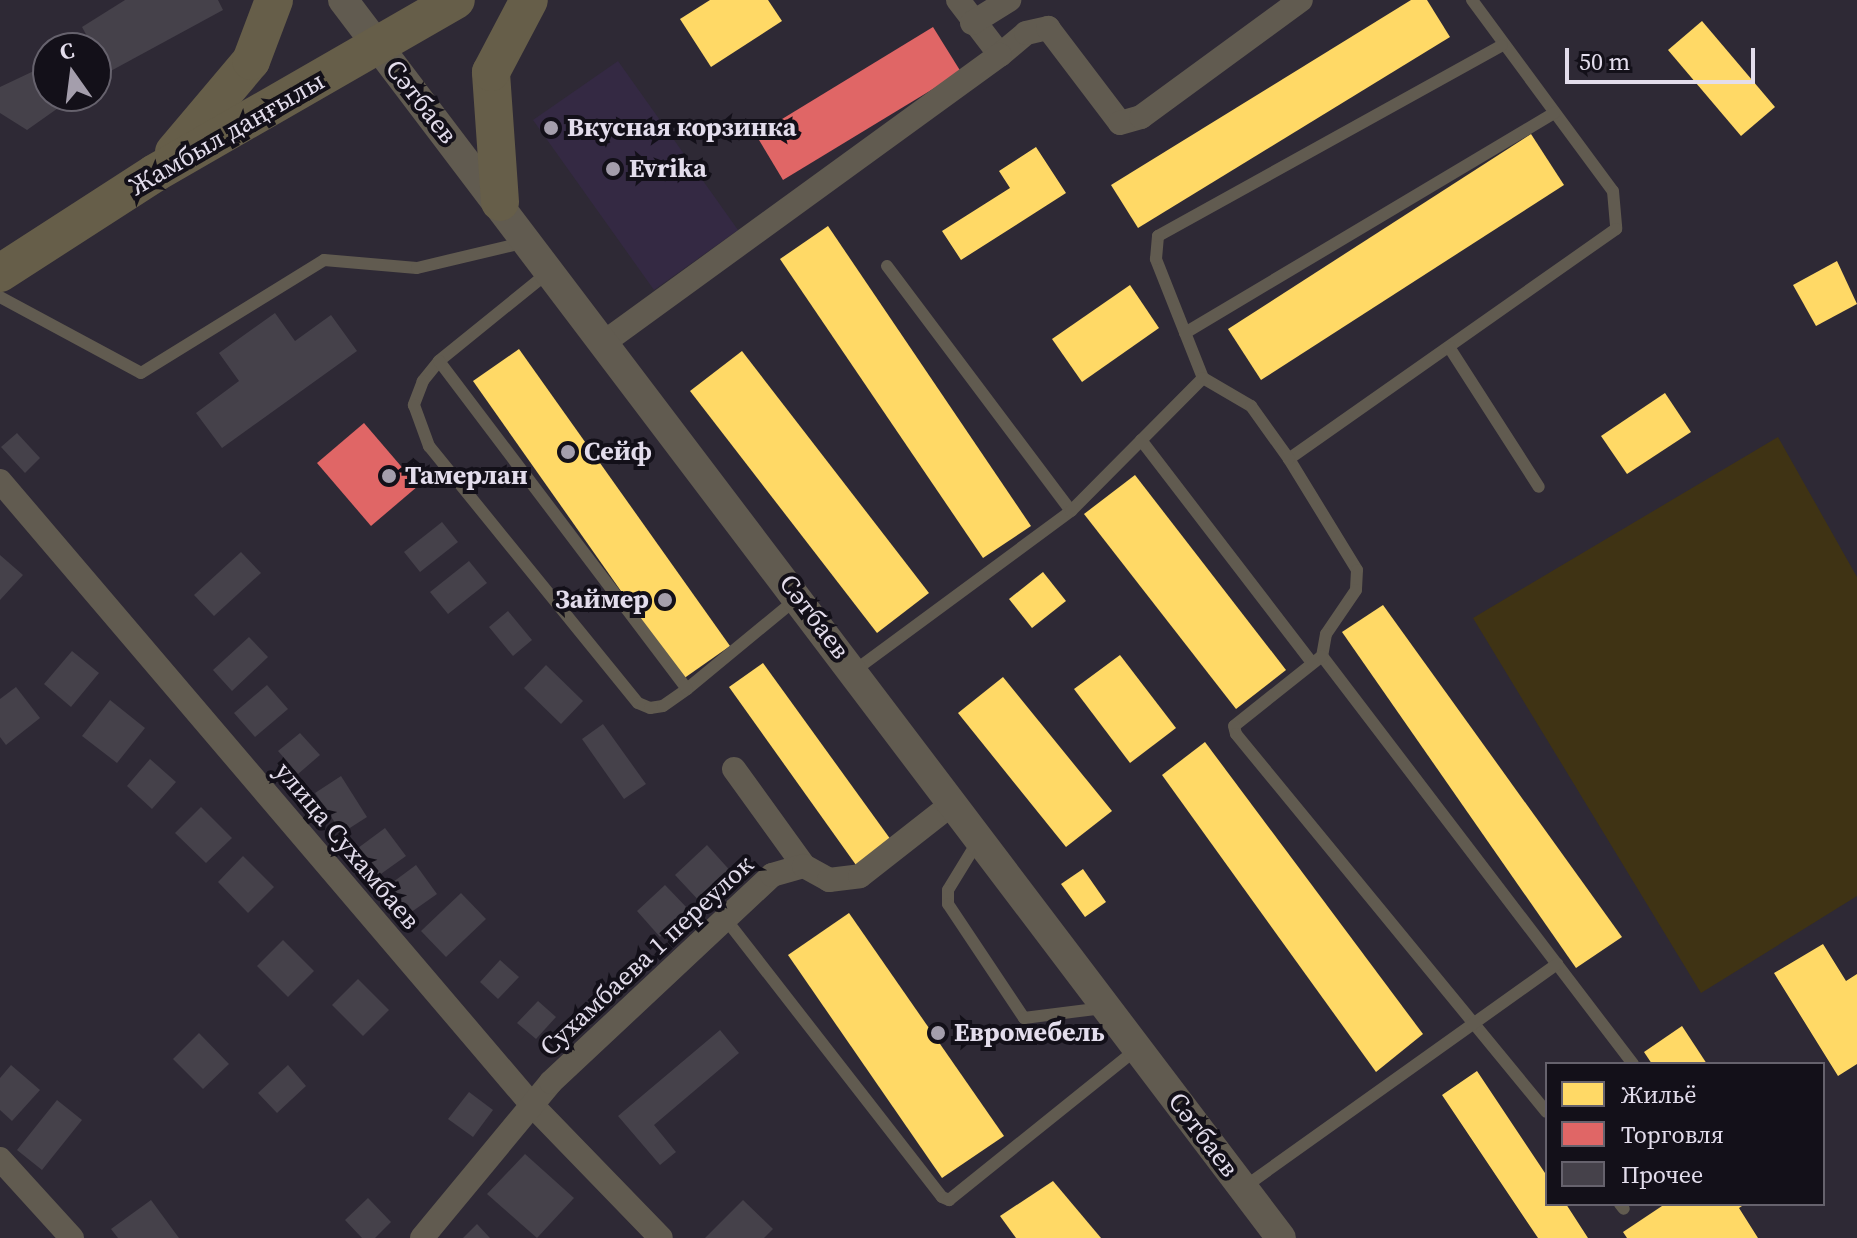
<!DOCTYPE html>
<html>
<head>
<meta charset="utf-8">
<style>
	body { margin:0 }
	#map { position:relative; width:1857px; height:1238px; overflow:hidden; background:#2e2935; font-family:"Source Serif 4",serif }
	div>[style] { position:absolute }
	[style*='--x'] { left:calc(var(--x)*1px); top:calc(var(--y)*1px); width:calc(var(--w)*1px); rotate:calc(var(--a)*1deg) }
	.built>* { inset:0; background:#342943 }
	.green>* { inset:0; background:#3f3314 }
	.homes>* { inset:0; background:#ffd966 }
	.shops>* { inset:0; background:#e06666 }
	.building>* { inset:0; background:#45414a }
	.service>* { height:12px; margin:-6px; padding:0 6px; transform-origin:6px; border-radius:6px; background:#615b50 }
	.minor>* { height:24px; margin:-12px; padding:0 12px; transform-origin:12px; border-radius:12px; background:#615b50 }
	.tertiary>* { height:30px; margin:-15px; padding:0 15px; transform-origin:15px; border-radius:15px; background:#615b50 }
	.primary>* { height:38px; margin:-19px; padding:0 19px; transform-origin:19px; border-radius:19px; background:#665e49 }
	.dots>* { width:22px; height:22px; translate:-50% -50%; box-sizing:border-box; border:4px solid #131019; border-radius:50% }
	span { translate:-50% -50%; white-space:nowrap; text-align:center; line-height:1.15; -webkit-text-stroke:8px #131019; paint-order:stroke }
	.street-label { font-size:26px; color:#e3ddec }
	.poi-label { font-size:26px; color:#e3ddec; font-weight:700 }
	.left { translate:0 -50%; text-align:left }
	.right { translate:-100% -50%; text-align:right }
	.legend { position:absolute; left:1545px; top:1062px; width:280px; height:144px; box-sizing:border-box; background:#131019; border:2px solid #66626d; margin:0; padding:10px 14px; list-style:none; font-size:24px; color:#e3ddec }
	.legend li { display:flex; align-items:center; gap:16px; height:40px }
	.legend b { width:40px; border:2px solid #66626d }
	.north { position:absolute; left:32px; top:32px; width:80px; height:80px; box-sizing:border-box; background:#131019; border:2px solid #66626d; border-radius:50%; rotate:346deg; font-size:22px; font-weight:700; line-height:32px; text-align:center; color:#e3ddec }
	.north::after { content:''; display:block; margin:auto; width:28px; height:36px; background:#a49eac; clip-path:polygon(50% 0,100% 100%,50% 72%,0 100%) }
	.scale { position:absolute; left:1565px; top:48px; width:190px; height:36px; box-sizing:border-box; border:4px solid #e3ddec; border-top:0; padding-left:10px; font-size:24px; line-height:28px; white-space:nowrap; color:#e3ddec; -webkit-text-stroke:6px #131019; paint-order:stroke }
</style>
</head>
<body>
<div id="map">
	<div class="built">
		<i style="clip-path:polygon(618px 61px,738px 230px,654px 290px,533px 120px)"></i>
	</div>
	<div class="green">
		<i style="clip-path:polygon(1778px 437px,1857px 577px,1857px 896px,1701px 993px,1473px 618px)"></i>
	</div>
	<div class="homes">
		<i style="clip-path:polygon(710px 0,768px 0,782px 21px,711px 67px,680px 19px)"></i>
		<i style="clip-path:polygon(1411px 0,1427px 0,1450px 37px,1138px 228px,1111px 185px)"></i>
		<i style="clip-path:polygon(1702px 21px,1775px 107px,1741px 136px,1668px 50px)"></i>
		<i style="clip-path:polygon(1531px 134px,1564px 185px,1261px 380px,1228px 329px)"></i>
		<i style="clip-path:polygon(1036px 147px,1066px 193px,961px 260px,942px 231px,1010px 188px,999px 171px)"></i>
		<i style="clip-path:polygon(828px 226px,1031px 526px,983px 558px,780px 259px)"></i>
		<i style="clip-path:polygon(1837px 261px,1857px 304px,1816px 326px,1793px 285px)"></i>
		<i style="clip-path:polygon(1130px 285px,1159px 328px,1082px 382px,1052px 339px)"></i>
		<i style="clip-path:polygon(519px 349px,730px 646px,683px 679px,473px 381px)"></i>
		<i style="clip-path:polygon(742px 351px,929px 593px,877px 633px,690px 391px)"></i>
		<i style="clip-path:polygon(1665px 393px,1691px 432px,1627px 474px,1601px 436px)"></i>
		<i style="clip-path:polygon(1135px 475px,1286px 670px,1236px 709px,1084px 514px)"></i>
		<i style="clip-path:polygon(1043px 572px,1066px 601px,1032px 628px,1009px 599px)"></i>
		<i style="clip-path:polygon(1383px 605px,1622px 937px,1576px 968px,1342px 632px)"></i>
		<i style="clip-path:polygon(1120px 655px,1176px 728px,1130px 763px,1074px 689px)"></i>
		<i style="clip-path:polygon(763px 663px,891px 840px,856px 865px,729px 687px)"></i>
		<i style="clip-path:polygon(1003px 677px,1112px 811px,1066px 847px,958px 713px)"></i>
		<i style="clip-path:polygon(1205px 742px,1423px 1034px,1376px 1072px,1162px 775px)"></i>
		<i style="clip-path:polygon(1083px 869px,1106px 902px,1085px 917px,1061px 884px)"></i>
		<i style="clip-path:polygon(849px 913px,1004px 1136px,942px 1178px,788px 955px)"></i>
		<i style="clip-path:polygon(1823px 944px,1846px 981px,1857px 974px,1857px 1064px,1838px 1076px,1774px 973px)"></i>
		<i style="clip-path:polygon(1682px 1026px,1707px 1064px,1652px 1064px,1644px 1052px)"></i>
		<i style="clip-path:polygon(1477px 1071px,1547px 1176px,1547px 1204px,1566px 1204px,1588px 1238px,1538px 1238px,1442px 1095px)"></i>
		<i style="clip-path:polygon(1053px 1181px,1101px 1238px,1016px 1238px,1000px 1216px)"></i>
		<i style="clip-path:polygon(1665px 1204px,1745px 1204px,1739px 1208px,1758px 1238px,1627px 1238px,1623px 1232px)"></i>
	</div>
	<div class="shops">
		<i style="clip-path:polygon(933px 27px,961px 72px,783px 180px,756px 135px)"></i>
		<i style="clip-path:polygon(364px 423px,418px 486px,371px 526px,317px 463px)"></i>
	</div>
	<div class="building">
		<i style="clip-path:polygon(125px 0,218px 0,223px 10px,107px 73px,82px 27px)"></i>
		<i style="clip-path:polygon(38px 69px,48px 96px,61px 106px,27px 130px,0 113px,0 87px)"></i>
		<i style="clip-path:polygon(275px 313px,295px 341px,331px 315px,357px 351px,222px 448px,196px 413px,239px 381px,219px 353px)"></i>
		<i style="clip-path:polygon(17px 433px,40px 458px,25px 473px,1px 447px)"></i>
		<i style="clip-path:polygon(442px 522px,458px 542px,420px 572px,404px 552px)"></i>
		<i style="clip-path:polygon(241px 552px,261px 573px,214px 616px,194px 595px)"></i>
		<i style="clip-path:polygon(0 555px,23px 575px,0 600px)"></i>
		<i style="clip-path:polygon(469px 561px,487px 583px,448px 614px,430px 592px)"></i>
		<i style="clip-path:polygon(508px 611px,532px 640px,513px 656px,489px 627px)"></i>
		<i style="clip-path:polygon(249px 637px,268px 657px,232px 691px,213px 670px)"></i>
		<i style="clip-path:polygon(72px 651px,99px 673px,71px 707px,44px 684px)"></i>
		<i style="clip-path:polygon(546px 665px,583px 701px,561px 724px,524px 688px)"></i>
		<i style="clip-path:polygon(267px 685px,288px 709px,255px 737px,234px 713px)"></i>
		<i style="clip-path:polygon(16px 687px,40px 718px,6px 745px,0 737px,0 699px)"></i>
		<i style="clip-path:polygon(110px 700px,145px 728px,117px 763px,82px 736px)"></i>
		<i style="clip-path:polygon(603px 724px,646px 784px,624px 799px,582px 739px)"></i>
		<i style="clip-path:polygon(300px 733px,320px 755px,298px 774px,278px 751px)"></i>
		<i style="clip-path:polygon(150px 759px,176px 782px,152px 809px,127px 786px)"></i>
		<i style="clip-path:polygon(341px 776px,367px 817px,342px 833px,315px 793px)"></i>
		<i style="clip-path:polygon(201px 807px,232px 838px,206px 863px,175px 833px)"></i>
		<i style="clip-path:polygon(385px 828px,406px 856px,378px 876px,358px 848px)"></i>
		<i style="clip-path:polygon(707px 845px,734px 875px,702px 904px,675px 875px)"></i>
		<i style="clip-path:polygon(243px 856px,274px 887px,248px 913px,218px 882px)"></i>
		<i style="clip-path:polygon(416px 865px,437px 894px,410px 913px,389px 885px)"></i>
		<i style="clip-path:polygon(665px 885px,689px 910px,660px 937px,637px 911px)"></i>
		<i style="clip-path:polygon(461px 893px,486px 919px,446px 957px,421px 931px)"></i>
		<i style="clip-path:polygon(283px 940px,314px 971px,288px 997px,257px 966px)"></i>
		<i style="clip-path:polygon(500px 960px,519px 977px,498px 999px,480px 982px)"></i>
		<i style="clip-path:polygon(358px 979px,389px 1010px,363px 1036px,332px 1005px)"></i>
		<i style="clip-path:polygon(538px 1001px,556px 1017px,536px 1039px,517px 1023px)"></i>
		<i style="clip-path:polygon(720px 1030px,739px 1053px,654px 1125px,676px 1152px,660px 1165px,618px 1116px)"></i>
		<i style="clip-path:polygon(199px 1033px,229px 1064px,203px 1089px,173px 1059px)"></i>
		<i style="clip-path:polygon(11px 1065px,40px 1090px,12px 1121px,0 1110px,0 1078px)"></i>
		<i style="clip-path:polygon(288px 1065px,306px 1086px,277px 1113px,258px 1093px)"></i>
		<i style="clip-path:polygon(469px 1092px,493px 1110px,473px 1137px,448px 1119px)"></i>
		<i style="clip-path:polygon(57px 1100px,82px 1120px,42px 1170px,17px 1150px)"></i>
		<i style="clip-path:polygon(525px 1154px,574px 1198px,537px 1238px,487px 1194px)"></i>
		<i style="clip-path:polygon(368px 1198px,391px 1222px,375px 1238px,362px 1238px,345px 1220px)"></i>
		<i style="clip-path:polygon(151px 1200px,179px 1238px,118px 1238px,111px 1229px)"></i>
		<i style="clip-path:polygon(743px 1200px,773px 1229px,764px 1238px,705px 1238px)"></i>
		<i style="clip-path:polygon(477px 1224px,490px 1238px,463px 1238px)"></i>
	</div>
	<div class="service">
		<i style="--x:1472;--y:0;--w:237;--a:53.6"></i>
		<i style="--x:1613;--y:191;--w:38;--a:85"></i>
		<i style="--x:1616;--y:229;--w:400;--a:144.9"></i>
		<i style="--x:1289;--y:459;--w:130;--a:58.5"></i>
		<i style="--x:1357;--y:570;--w:20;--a:93"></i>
		<i style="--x:1356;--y:590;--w:53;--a:124.3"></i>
		<i style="--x:1326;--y:634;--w:22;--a:100"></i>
		<i style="--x:1322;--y:656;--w:513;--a:52.68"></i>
		<i style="--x:887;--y:266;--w:306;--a:53.1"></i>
		<i style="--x:550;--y:271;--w:143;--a:141"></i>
		<i style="--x:439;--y:361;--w:26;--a:129"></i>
		<i style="--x:423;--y:381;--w:26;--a:111"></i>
		<i style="--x:414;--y:405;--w:44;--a:69.9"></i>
		<i style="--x:429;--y:446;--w:331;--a:50.9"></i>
		<i style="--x:638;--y:703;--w:13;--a:23"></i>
		<i style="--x:650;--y:708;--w:13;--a:-9"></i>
		<i style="--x:663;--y:706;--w:29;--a:-35"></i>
		<i style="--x:687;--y:689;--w:141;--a:-39.5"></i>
		<i style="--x:0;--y:297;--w:160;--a:28.3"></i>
		<i style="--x:141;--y:373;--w:215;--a:-31.7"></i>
		<i style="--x:324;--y:260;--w:93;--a:4.9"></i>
		<i style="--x:417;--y:268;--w:112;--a:-13.4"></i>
		<i style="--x:1185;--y:333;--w:430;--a:-30.8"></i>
		<i style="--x:1449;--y:347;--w:166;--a:57.3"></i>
		<i style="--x:439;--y:361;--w:411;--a:52.9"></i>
		<i style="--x:1203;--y:378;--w:128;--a:-111.6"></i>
		<i style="--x:1156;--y:259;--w:23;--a:-85"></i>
		<i style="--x:1158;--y:236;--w:393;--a:-29"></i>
		<i style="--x:1141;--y:440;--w:281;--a:52.5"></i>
		<i style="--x:1322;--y:656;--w:112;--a:141.5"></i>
		<i style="--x:1234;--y:726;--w:8;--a:76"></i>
		<i style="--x:1236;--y:734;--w:489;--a:50.6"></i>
		<i style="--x:854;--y:671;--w:270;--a:-36.4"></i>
		<i style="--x:1071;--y:511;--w:187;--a:-45.2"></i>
		<i style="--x:1203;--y:378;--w:56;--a:30.3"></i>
		<i style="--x:1251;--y:406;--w:65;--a:54.4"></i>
		<i style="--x:978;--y:841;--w:57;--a:121.5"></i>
		<i style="--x:948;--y:890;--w:14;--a:90"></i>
		<i style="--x:948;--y:904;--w:137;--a:56.3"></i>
		<i style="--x:1024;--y:1018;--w:80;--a:-7.2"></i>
		<i style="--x:724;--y:917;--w:355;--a:52.1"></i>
		<i style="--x:942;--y:1197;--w:8;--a:23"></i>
		<i style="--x:949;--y:1200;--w:243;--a:-38.8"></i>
		<i style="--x:1243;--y:1188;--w:386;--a:-35.5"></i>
		<i style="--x:1620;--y:1204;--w:6;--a:51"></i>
	</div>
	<div class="minor">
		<i style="--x:958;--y:0;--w:69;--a:52.6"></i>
		<i style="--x:1000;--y:55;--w:34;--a:-40"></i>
		<i style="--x:1026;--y:33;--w:23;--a:-13"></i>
		<i style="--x:1048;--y:28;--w:119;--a:52.8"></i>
		<i style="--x:1120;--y:123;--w:22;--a:-16"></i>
		<i style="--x:1141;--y:117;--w:198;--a:-36.2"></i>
		<i style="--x:972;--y:23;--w:44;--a:-31.9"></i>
		<i style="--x:606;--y:341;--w:487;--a:-36"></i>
		<i style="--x:0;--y:481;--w:820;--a:49.55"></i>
		<i style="--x:532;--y:1105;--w:185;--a:45.9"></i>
		<i style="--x:734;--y:769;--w:120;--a:54.2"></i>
		<i style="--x:0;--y:1159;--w:107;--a:47.7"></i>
		<i style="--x:422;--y:1238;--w:202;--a:-50.4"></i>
		<i style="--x:551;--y:1082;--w:303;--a:-43.1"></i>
		<i style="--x:772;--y:875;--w:33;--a:-16"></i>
		<i style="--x:804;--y:866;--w:29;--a:29"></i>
		<i style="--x:829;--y:880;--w:31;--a:-7"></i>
		<i style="--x:860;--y:876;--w:118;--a:-38.1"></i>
	</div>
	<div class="tertiary">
		<i style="--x:343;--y:0;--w:1553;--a:52.85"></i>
	</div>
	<div class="primary">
		<i style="--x:174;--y:152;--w:119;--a:-49.8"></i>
		<i style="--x:251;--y:61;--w:65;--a:-69.3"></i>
		<i style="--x:500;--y:202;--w:130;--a:-94"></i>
		<i style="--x:491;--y:72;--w:81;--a:-62.2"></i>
		<i style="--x:0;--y:273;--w:184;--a:-32.8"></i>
		<i style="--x:155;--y:173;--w:347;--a:-29.9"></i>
	</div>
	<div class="dots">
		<i style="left:551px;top:128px;background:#a49eac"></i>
		<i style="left:613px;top:169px;background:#a49eac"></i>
		<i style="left:568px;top:452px;background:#a49eac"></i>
		<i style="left:389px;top:476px;background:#a49eac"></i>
		<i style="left:665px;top:600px;background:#a49eac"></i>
		<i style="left:938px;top:1033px;background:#a49eac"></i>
	</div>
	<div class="street-label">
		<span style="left:421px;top:102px;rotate:52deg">Сәтбаев</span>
		<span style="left:227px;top:134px;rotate:-30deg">Жамбыл даңғылы</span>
		<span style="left:814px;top:617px;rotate:53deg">Сәтбаев</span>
		<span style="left:347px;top:846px;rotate:50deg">улица Сухамбаев</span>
		<span style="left:647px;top:956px;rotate:-43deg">Сухамбаева 1 переулок</span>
		<span style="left:1203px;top:1135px;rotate:53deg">Сәтбаев</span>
	</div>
	<div class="poi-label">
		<span class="left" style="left:567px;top:128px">Вкусная корзинка</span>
		<span class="left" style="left:629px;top:169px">Evrika</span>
		<span class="left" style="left:584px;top:452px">Сейф</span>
		<span class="left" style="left:405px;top:476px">Тамерлан</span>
		<span class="right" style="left:649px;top:600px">Займер</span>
		<span class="left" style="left:954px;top:1033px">Евромебель</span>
	</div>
	<ul class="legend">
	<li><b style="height:22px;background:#ffd966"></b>Жильё</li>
	<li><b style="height:22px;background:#e06666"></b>Торговля</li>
	<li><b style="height:22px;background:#45414a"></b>Прочее</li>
	</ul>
	<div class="north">С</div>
	<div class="scale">50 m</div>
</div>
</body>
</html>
